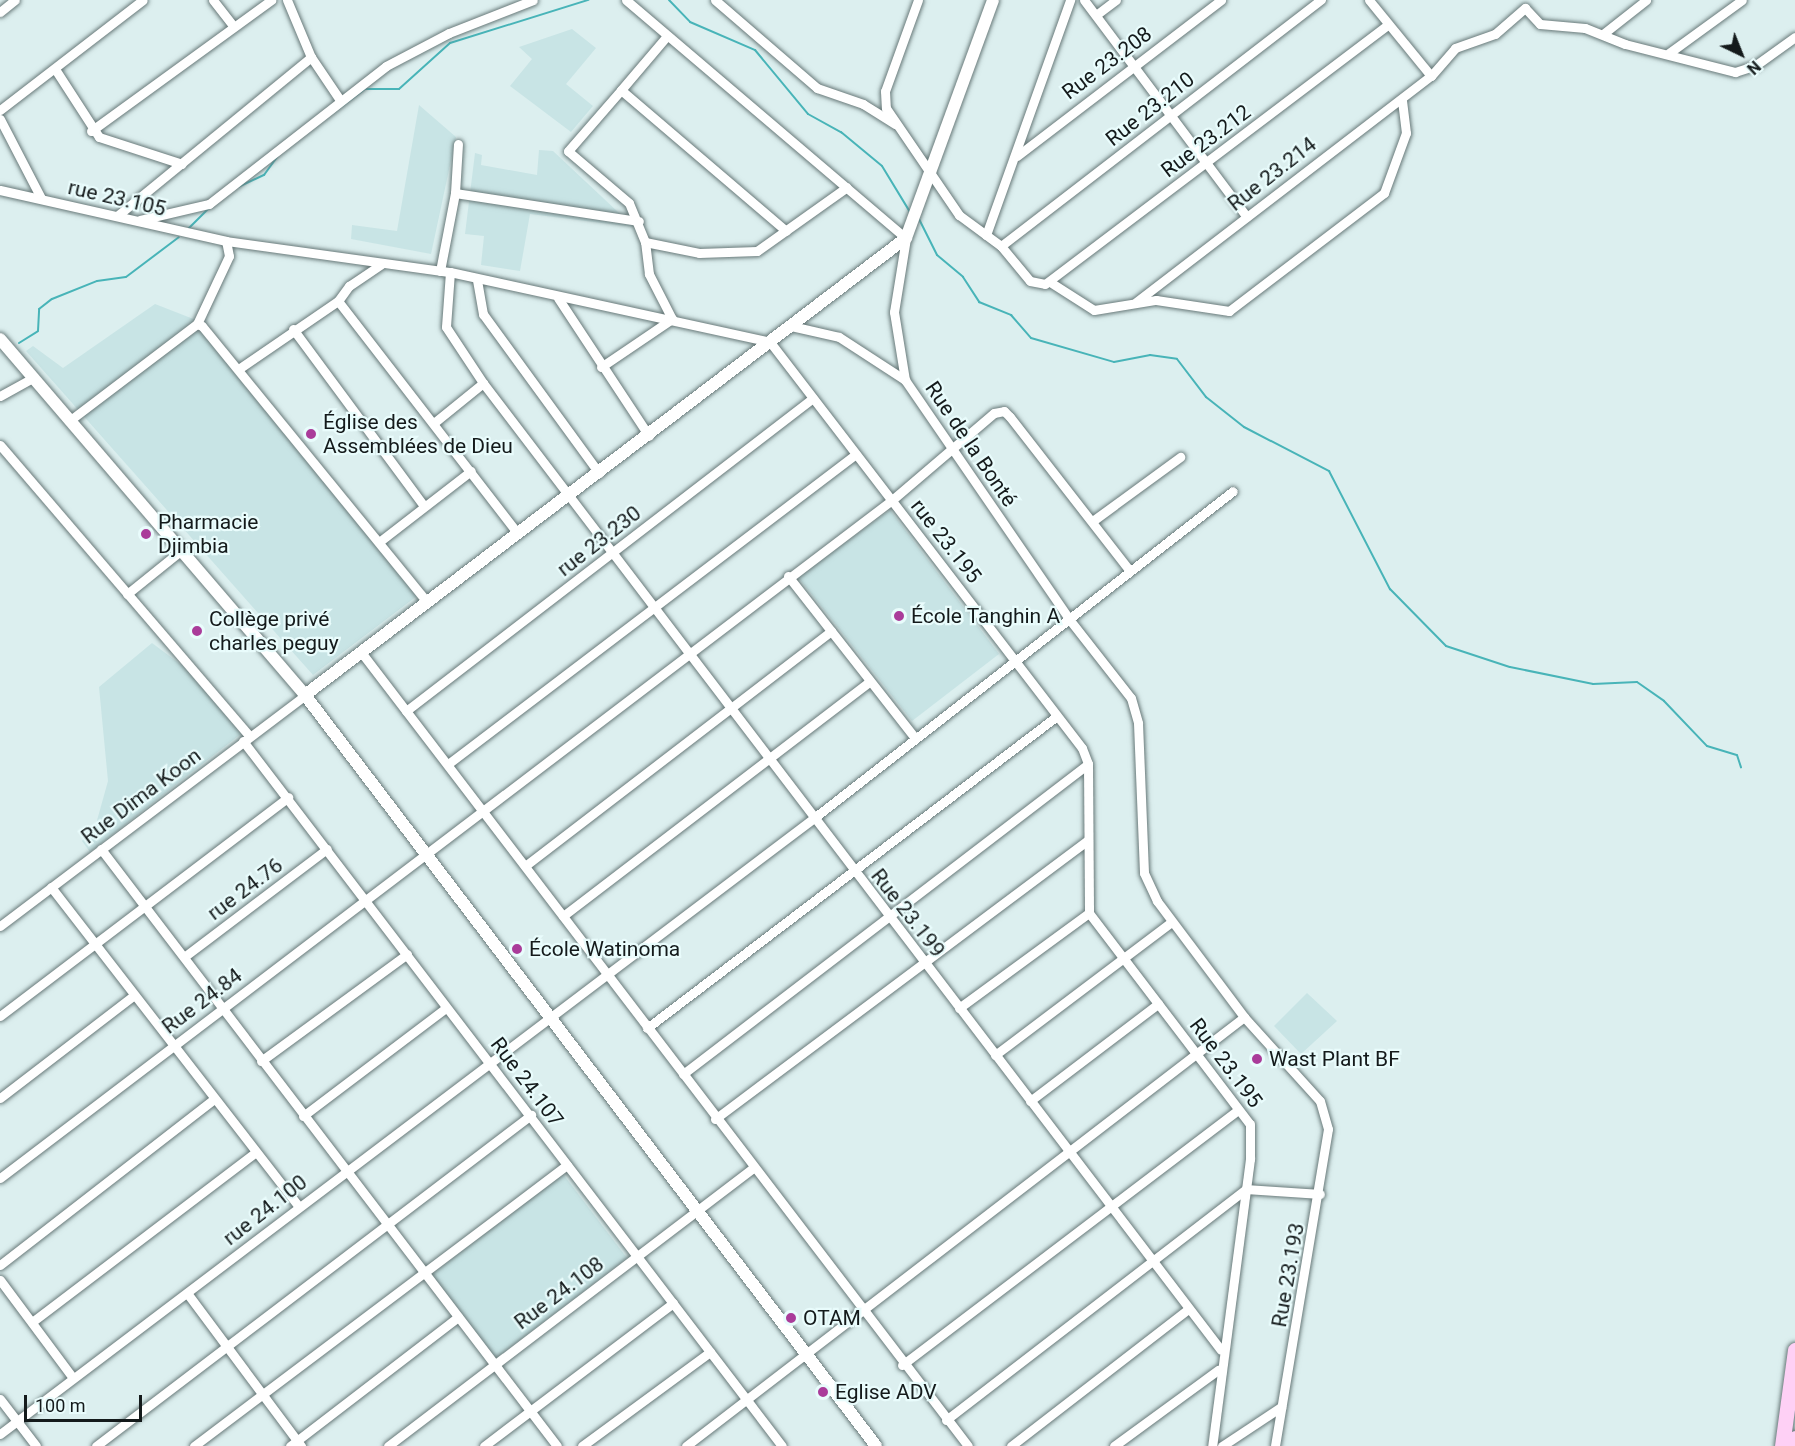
<!DOCTYPE html>
<html>
<head>
<meta charset="utf-8">
<style>
	body { margin:0 }
	#map { position:relative; width:1795px; height:1446px; overflow:hidden; background:#dcefef; font-family:Roboto,sans-serif }
	div>[style] { position:absolute }
	[style*='--x'] { left:calc(var(--x)*1px); top:calc(var(--y)*1px); width:calc(var(--w)*1px); rotate:calc(var(--a)*1deg) }
	.built>* { inset:0; background:#c8e4e5 }
	.stream>* { height:2px; margin:-1px; padding:0 1px; transform-origin:1px; border-radius:1px; background:#48b4b8 }
	.roads { filter:drop-shadow(0 0 2px #687979) drop-shadow(0 0 2px #687979) }
	.minor>* { height:9px; margin:-4.5px; padding:0 4.5px; transform-origin:4.5px; border-radius:4.5px; background:#fff }
	.tertiary>* { height:12px; margin:-6px; padding:0 6px; transform-origin:6px; border-radius:6px; background:#fff }
	.primary>* { height:15px; margin:-7.5px; padding:0 7.5px; transform-origin:7.5px; border-radius:7.5px; background:#fed0f5 }
	.dots>* { width:16px; height:16px; translate:-50% -50%; box-sizing:border-box; border:3px solid #e9fcfc; border-radius:50% }
	span { translate:-50% -50%; white-space:nowrap; text-align:center; line-height:1.15; -webkit-text-stroke:4.5px #e9fcfc; paint-order:stroke }
	.street-label { font-size:21px; color:#141a1b }
	.poi-label { font-size:21px; color:#141a1b }
	.left { translate:0 -50%; text-align:left }
	.north { position:absolute; left:1711px; top:24px; width:60px; height:60px; -webkit-text-stroke:4px #e9fcfc; paint-order:stroke; rotate:137deg; font-size:16px; font-weight:700; line-height:24px; text-align:center; color:#141a1b }
	.north::after { content:''; display:block; margin:auto; width:21px; height:27px; background:#141a1b; clip-path:polygon(50% 0,100% 100%,50% 72%,0 100%) }
	.scale { position:absolute; left:24px; top:1395px; width:118px; height:27px; box-sizing:border-box; border:3px solid #141a1b; border-top:0; padding-left:8px; font-size:18px; line-height:21px; white-space:nowrap; color:#141a1b; -webkit-text-stroke:4px #e9fcfc; paint-order:stroke }
</style>
</head>
<body>
<div id="map">
	<div class="built">
		<i style="clip-path:polygon(572px 29px,596px 48px,566px 84px,593px 106px,571px 132px,510px 86px,532px 59px,519px 47px)"></i>
		<i style="clip-path:polygon(419px 105px,456px 137px,431px 254px,351px 239px,352px 225px,397px 231px)"></i>
		<i style="clip-path:polygon(539px 150px,553px 151px,634px 227px,530px 214px,520px 271px,481px 265px,484px 236px,465px 234px,475px 153px,482px 155px,481px 165px,537px 175px)"></i>
		<i style="clip-path:polygon(155px 304px,196px 320px,417px 596px,313px 675px,26px 351px,33px 346px,63px 368px)"></i>
		<i style="clip-path:polygon(890px 510px,999px 654px,912px 721px,798px 577px)"></i>
		<i style="clip-path:polygon(152px 643px,192px 673px,242px 733px,90px 852px,82px 841px,96px 824px,108px 781px,99px 687px)"></i>
		<i style="clip-path:polygon(1307px 993px,1337px 1021px,1301px 1054px,1274px 1026px)"></i>
		<i style="clip-path:polygon(563px 1174px,627px 1258px,495px 1359px,431px 1275px)"></i>
	</div>
	<div class="stream">
		<i style="--x:669;--y:0;--w:30;--a:46"></i>
		<i style="--x:690;--y:22;--w:71;--a:23.3"></i>
		<i style="--x:755;--y:50;--w:83;--a:50.4"></i>
		<i style="--x:808;--y:114;--w:38;--a:29"></i>
		<i style="--x:841;--y:132;--w:53;--a:39.7"></i>
		<i style="--x:882;--y:166;--w:54;--a:58.7"></i>
		<i style="--x:310;--y:130;--w:69;--a:-36.7"></i>
		<i style="--x:365;--y:89;--w:34;--a:0"></i>
		<i style="--x:399;--y:89;--w:69;--a:-42"></i>
		<i style="--x:450;--y:43;--w:145;--a:-17.3"></i>
		<i style="--x:238;--y:187;--w:29;--a:-25"></i>
		<i style="--x:264;--y:175;--w:27;--a:-54"></i>
		<i style="--x:919;--y:219;--w:40;--a:63.4"></i>
		<i style="--x:937;--y:255;--w:34;--a:40"></i>
		<i style="--x:963;--y:277;--w:30;--a:57"></i>
		<i style="--x:979;--y:302;--w:35;--a:22"></i>
		<i style="--x:1011;--y:315;--w:30;--a:49"></i>
		<i style="--x:1031;--y:338;--w:86;--a:16.1"></i>
		<i style="--x:1114;--y:362;--w:37;--a:-11"></i>
		<i style="--x:1150;--y:355;--w:27;--a:8"></i>
		<i style="--x:1177;--y:359;--w:48;--a:52.7"></i>
		<i style="--x:1206;--y:397;--w:48;--a:38.3"></i>
		<i style="--x:1244;--y:427;--w:96;--a:27.4"></i>
		<i style="--x:1329;--y:471;--w:133;--a:62.7"></i>
		<i style="--x:1390;--y:589;--w:80;--a:45.5"></i>
		<i style="--x:1446;--y:646;--w:67;--a:18.2"></i>
		<i style="--x:1510;--y:667;--w:85;--a:11.6"></i>
		<i style="--x:1593;--y:684;--w:44;--a:-2.6"></i>
		<i style="--x:1637;--y:682;--w:33;--a:35"></i>
		<i style="--x:1664;--y:701;--w:62;--a:46.3"></i>
		<i style="--x:1707;--y:746;--w:31;--a:17"></i>
		<i style="--x:1737;--y:755;--w:13;--a:72"></i>
		<i style="--x:189;--y:228;--w:28;--a:-45"></i>
		<i style="--x:19;--y:343;--w:22;--a:-32"></i>
		<i style="--x:38;--y:331;--w:22;--a:-87"></i>
		<i style="--x:39;--y:309;--w:16;--a:-38"></i>
		<i style="--x:52;--y:299;--w:48;--a:-21.8"></i>
		<i style="--x:97;--y:281;--w:29;--a:-8"></i>
		<i style="--x:126;--y:277;--w:66;--a:-37"></i>
	</div>
	<div class="roads">
		<div class="minor">
			<i style="--x:213;--y:0;--w:33;--a:52"></i>
			<i style="--x:287;--y:0;--w:62;--a:67.2"></i>
			<i style="--x:626;--y:0;--w:367;--a:40.4"></i>
			<i style="--x:906;--y:238;--w:75;--a:99.2"></i>
			<i style="--x:894;--y:312;--w:69;--a:80.8"></i>
			<i style="--x:905;--y:380;--w:290;--a:55.5"></i>
			<i style="--x:1069;--y:619;--w:100;--a:51.9"></i>
			<i style="--x:1131;--y:698;--w:26;--a:74"></i>
			<i style="--x:1138;--y:723;--w:150;--a:87.7"></i>
			<i style="--x:1144;--y:873;--w:31;--a:65"></i>
			<i style="--x:1157;--y:901;--w:145;--a:53.1"></i>
			<i style="--x:1244;--y:1017;--w:113;--a:47.9"></i>
			<i style="--x:1320;--y:1101;--w:29;--a:74"></i>
			<i style="--x:1328;--y:1129;--w:321;--a:99.5"></i>
			<i style="--x:715;--y:0;--w:135;--a:40.8"></i>
			<i style="--x:817;--y:88;--w:49;--a:19.2"></i>
			<i style="--x:863;--y:104;--w:38;--a:32"></i>
			<i style="--x:918;--y:0;--w:97;--a:109.9"></i>
			<i style="--x:885;--y:91;--w:17;--a:87"></i>
			<i style="--x:886;--y:108;--w:130;--a:55.7"></i>
			<i style="--x:959;--y:215;--w:52;--a:36.4"></i>
			<i style="--x:1001;--y:246;--w:45;--a:50.4"></i>
			<i style="--x:1030;--y:281;--w:15;--a:11"></i>
			<i style="--x:1045;--y:284;--w:430;--a:-37.1"></i>
			<i style="--x:1084;--y:0;--w:271;--a:53.1"></i>
			<i style="--x:1369;--y:0;--w:98;--a:50.8"></i>
			<i style="--x:0;--y:12;--w:19;--a:-39"></i>
			<i style="--x:1096;--y:15;--w:25;--a:-37"></i>
			<i style="--x:1603;--y:34;--w:55;--a:-38.3"></i>
			<i style="--x:1669;--y:53;--w:90;--a:-36"></i>
			<i style="--x:311;--y:57;--w:52;--a:56"></i>
			<i style="--x:55;--y:69;--w:81;--a:57.1"></i>
			<i style="--x:99;--y:137;--w:87;--a:18"></i>
			<i style="--x:621;--y:90;--w:71;--a:-49.6"></i>
			<i style="--x:0;--y:110;--w:180;--a:-37.6"></i>
			<i style="--x:0;--y:119;--w:89;--a:62.6"></i>
			<i style="--x:91;--y:131;--w:223;--a:-36"></i>
			<i style="--x:1017;--y:156;--w:257;--a:-37.4"></i>
			<i style="--x:0;--y:190;--w:232;--a:12.7"></i>
			<i style="--x:226;--y:241;--w:226;--a:7.9"></i>
			<i style="--x:450;--y:272;--w:328;--a:12.3"></i>
			<i style="--x:770;--y:342;--w:512;--a:52.46"></i>
			<i style="--x:1082;--y:748;--w:17;--a:69"></i>
			<i style="--x:1088;--y:764;--w:149;--a:89.6"></i>
			<i style="--x:1089;--y:913;--w:265;--a:52.7"></i>
			<i style="--x:1250;--y:1124;--w:35;--a:90"></i>
			<i style="--x:1250;--y:1159;--w:290;--a:97.5"></i>
			<i style="--x:455;--y:193;--w:49;--a:-86.5"></i>
			<i style="--x:117;--y:216;--w:251;--a:-39.3"></i>
			<i style="--x:140;--y:220;--w:71;--a:-13.1"></i>
			<i style="--x:209;--y:204;--w:224;--a:-37.9"></i>
			<i style="--x:386;--y:66;--w:71;--a:-27.6"></i>
			<i style="--x:449;--y:33;--w:90;--a:-21.4"></i>
			<i style="--x:986;--y:235;--w:250;--a:-70.3"></i>
			<i style="--x:645;--y:242;--w:55;--a:11.5"></i>
			<i style="--x:699;--y:253;--w:58;--a:-2"></i>
			<i style="--x:757;--y:251;--w:110;--a:-35.4"></i>
			<i style="--x:1001;--y:246;--w:404;--a:-37.6"></i>
			<i style="--x:440;--y:271;--w:79;--a:-79.1"></i>
			<i style="--x:455;--y:193;--w:186;--a:8.7"></i>
			<i style="--x:450;--y:272;--w:55;--a:94.2"></i>
			<i style="--x:446;--y:327;--w:67;--a:56.5"></i>
			<i style="--x:483;--y:383;--w:1216;--a:52.65"></i>
			<i style="--x:477;--y:280;--w:35;--a:80"></i>
			<i style="--x:483;--y:314;--w:197;--a:53.9"></i>
			<i style="--x:1050;--y:282;--w:52;--a:32.5"></i>
			<i style="--x:1094;--y:310;--w:63;--a:-9.2"></i>
			<i style="--x:1156;--y:300;--w:74;--a:8.6"></i>
			<i style="--x:1229;--y:311;--w:195;--a:-37.3"></i>
			<i style="--x:1384;--y:193;--w:64;--a:-69.9"></i>
			<i style="--x:1406;--y:133;--w:34;--a:-97"></i>
			<i style="--x:558;--y:298;--w:165;--a:56.6"></i>
			<i style="--x:338;--y:301;--w:294;--a:52.3"></i>
			<i style="--x:1136;--y:302;--w:372;--a:-37.5"></i>
			<i style="--x:1431;--y:76;--w:37;--a:-49"></i>
			<i style="--x:1455;--y:48;--w:42;--a:-19.3"></i>
			<i style="--x:1495;--y:34;--w:40;--a:-41"></i>
			<i style="--x:1525;--y:8;--w:22;--a:47"></i>
			<i style="--x:1540;--y:24;--w:45;--a:5.1"></i>
			<i style="--x:1585;--y:28;--w:43;--a:21.8"></i>
			<i style="--x:1625;--y:44;--w:114;--a:14.3"></i>
			<i style="--x:1735;--y:72;--w:22;--a:-18"></i>
			<i style="--x:1756;--y:65;--w:48;--a:-35.7"></i>
			<i style="--x:197;--y:324;--w:75;--a:-64.8"></i>
			<i style="--x:229;--y:256;--w:15;--a:-101"></i>
			<i style="--x:791;--y:326;--w:49;--a:12.9"></i>
			<i style="--x:839;--y:337;--w:79;--a:33.1"></i>
			<i style="--x:293;--y:329;--w:220;--a:53.5"></i>
			<i style="--x:601;--y:367;--w:86;--a:-34.1"></i>
			<i style="--x:672;--y:319;--w:51;--a:-117.1"></i>
			<i style="--x:649;--y:274;--w:32;--a:-97"></i>
			<i style="--x:645;--y:242;--w:42;--a:-112.3"></i>
			<i style="--x:629;--y:203;--w:80;--a:-139.6"></i>
			<i style="--x:568;--y:151;--w:81;--a:-49"></i>
			<i style="--x:621;--y:90;--w:217;--a:40.5"></i>
			<i style="--x:240;--y:368;--w:119;--a:-34.4"></i>
			<i style="--x:338;--y:301;--w:19;--a:-54"></i>
			<i style="--x:349;--y:286;--w:40;--a:-34"></i>
			<i style="--x:0;--y:396;--w:37;--a:-29"></i>
			<i style="--x:69;--y:421;--w:161;--a:-37.2"></i>
			<i style="--x:197;--y:324;--w:5;--a:22"></i>
			<i style="--x:202;--y:326;--w:356;--a:50.8"></i>
			<i style="--x:435;--y:422;--w:62;--a:-39.1"></i>
			<i style="--x:0;--y:445;--w:383;--a:49.4"></i>
			<i style="--x:1094;--y:520;--w:107;--a:-36.2"></i>
			<i style="--x:379;--y:542;--w:116;--a:-37.7"></i>
			<i style="--x:788;--y:576;--w:206;--a:51.9"></i>
			<i style="--x:127;--y:594;--w:67;--a:-38.9"></i>
			<i style="--x:361;--y:652;--w:999;--a:52.6"></i>
			<i style="--x:406;--y:711;--w:513;--a:-37.56"></i>
			<i style="--x:243;--y:741;--w:887;--a:52.6"></i>
			<i style="--x:448;--y:764;--w:512;--a:-37.23"></i>
			<i style="--x:101;--y:849;--w:751;--a:52.63"></i>
			<i style="--x:525;--y:866;--w:386;--a:-37.5"></i>
			<i style="--x:51;--y:887;--w:403;--a:52.2"></i>
			<i style="--x:563;--y:916;--w:385;--a:-37.4"></i>
			<i style="--x:0;--y:926;--w:383;--a:-37.1"></i>
			<i style="--x:184;--y:957;--w:179;--a:-37.1"></i>
			<i style="--x:959;--y:1008;--w:161;--a:-36.2"></i>
			<i style="--x:0;--y:1016;--w:362;--a:-37.2"></i>
			<i style="--x:647;--y:1028;--w:515;--a:-37.27"></i>
			<i style="--x:995;--y:1055;--w:219;--a:-37"></i>
			<i style="--x:261;--y:1061;--w:181;--a:-36.2"></i>
			<i style="--x:683;--y:1074;--w:510;--a:-37.43"></i>
			<i style="--x:0;--y:1098;--w:168;--a:-37.5"></i>
			<i style="--x:1030;--y:1101;--w:161;--a:-37.2"></i>
			<i style="--x:303;--y:1116;--w:179;--a:-37.1"></i>
			<i style="--x:715;--y:1119;--w:466;--a:-36.8"></i>
			<i style="--x:0;--y:1178;--w:1120;--a:-37.24"></i>
			<i style="--x:892;--y:500;--w:134;--a:-40.5"></i>
			<i style="--x:994;--y:413;--w:10;--a:-11"></i>
			<i style="--x:1004;--y:411;--w:8;--a:45"></i>
			<i style="--x:1010;--y:417;--w:194;--a:52.1"></i>
			<i style="--x:0;--y:1265;--w:269;--a:-37.8"></i>
			<i style="--x:0;--y:1280;--w:122;--a:53.3"></i>
			<i style="--x:187;--y:1293;--w:191;--a:53.3"></i>
			<i style="--x:32;--y:1322;--w:280;--a:-37.2"></i>
			<i style="--x:902;--y:1365;--w:422;--a:-37.2"></i>
			<i style="--x:0;--y:1399;--w:59;--a:52.5"></i>
			<i style="--x:946;--y:1420;--w:379;--a:-37.6"></i>
			<i style="--x:1246;--y:1189;--w:74;--a:3.9"></i>
			<i style="--x:0;--y:1434;--w:1021;--a:-37.12"></i>
			<i style="--x:814;--y:818;--w:531;--a:-37.97"></i>
			<i style="--x:96;--y:1446;--w:547;--a:-37.27"></i>
			<i style="--x:194;--y:1446;--w:467;--a:-37"></i>
			<i style="--x:290;--y:1446;--w:212;--a:-37.5"></i>
			<i style="--x:388;--y:1446;--w:457;--a:-37.3"></i>
			<i style="--x:484;--y:1446;--w:237;--a:-37.1"></i>
			<i style="--x:582;--y:1446;--w:159;--a:-36.3"></i>
			<i style="--x:686;--y:1446;--w:704;--a:-37.55"></i>
			<i style="--x:1011;--y:1446;--w:222;--a:-37.7"></i>
			<i style="--x:1114;--y:1446;--w:129;--a:-36.2"></i>
			<i style="--x:1222;--y:1446;--w:71;--a:-33.5"></i>
		</div>
		<div class="tertiary">
			<i style="--x:0;--y:339;--w:469;--a:49.4"></i>
			<i style="--x:305;--y:695;--w:943;--a:52.75"></i>
			<i style="--x:305;--y:695;--w:755;--a:-37.25"></i>
			<i style="--x:906;--y:238;--w:253;--a:-69.9"></i>
		</div>
		<div class="primary">
			<i style="--x:1782;--y:1446;--w:97;--a:-82.3"></i>
			<i style="--x:1794;--y:1446;--w:8;--a:-83"></i>
		</div>
	</div>
	<div class="dots">
		<i style="left:311px;top:434px;background:#aa3c9a"></i>
		<i style="left:146px;top:534px;background:#aa3c9a"></i>
		<i style="left:899px;top:616px;background:#aa3c9a"></i>
		<i style="left:197px;top:631px;background:#aa3c9a"></i>
		<i style="left:517px;top:949px;background:#aa3c9a"></i>
		<i style="left:1257px;top:1059px;background:#aa3c9a"></i>
		<i style="left:791px;top:1318px;background:#aa3c9a"></i>
		<i style="left:823px;top:1392px;background:#aa3c9a"></i>
	</div>
	<div class="street-label">
		<span style="left:1107px;top:63px;rotate:-37deg">Rue 23.208</span>
		<span style="left:1150px;top:109px;rotate:-38deg">Rue 23.210</span>
		<span style="left:1206px;top:141px;rotate:-37deg">Rue 23.212</span>
		<span style="left:1272px;top:174px;rotate:-38deg">Rue 23.214</span>
		<span style="left:117px;top:198px;rotate:13deg">rue 23.105</span>
		<span style="left:971px;top:444px;rotate:56deg">Rue de la Bonté</span>
		<span style="left:599px;top:541px;rotate:-38deg">rue 23.230</span>
		<span style="left:946px;top:541px;rotate:52deg">rue 23.195</span>
		<span style="left:141px;top:796px;rotate:-37deg">Rue Dima Koon</span>
		<span style="left:245px;top:889px;rotate:-37deg">rue 24.76</span>
		<span style="left:908px;top:913px;rotate:52deg">Rue 23.199</span>
		<span style="left:202px;top:1001px;rotate:-37deg">Rue 24.84</span>
		<span style="left:1226px;top:1063px;rotate:53deg">Rue 23.195</span>
		<span style="left:527px;top:1082px;rotate:53deg">Rue 24.107</span>
		<span style="left:265px;top:1210px;rotate:-38deg">rue 24.100</span>
		<span style="left:1288px;top:1275px;rotate:-80deg">Rue 23.193</span>
		<span style="left:559px;top:1293px;rotate:-37deg">Rue 24.108</span>
	</div>
	<div class="poi-label">
		<span class="left" style="left:323px;top:434px">Église des<br>Assemblées de Dieu</span>
		<span class="left" style="left:158px;top:534px">Pharmacie<br>Djimbia</span>
		<span class="left" style="left:911px;top:616px">École Tanghin A</span>
		<span class="left" style="left:209px;top:631px">Collège privé<br>charles peguy</span>
		<span class="left" style="left:529px;top:949px">École Watinoma</span>
		<span class="left" style="left:1269px;top:1059px">Wast Plant BF</span>
		<span class="left" style="left:803px;top:1318px">OTAM</span>
		<span class="left" style="left:835px;top:1392px">Eglise ADV</span>
	</div>
	<div class="north">N</div>
	<div class="scale">100 m</div>
</div>
</body>
</html>
